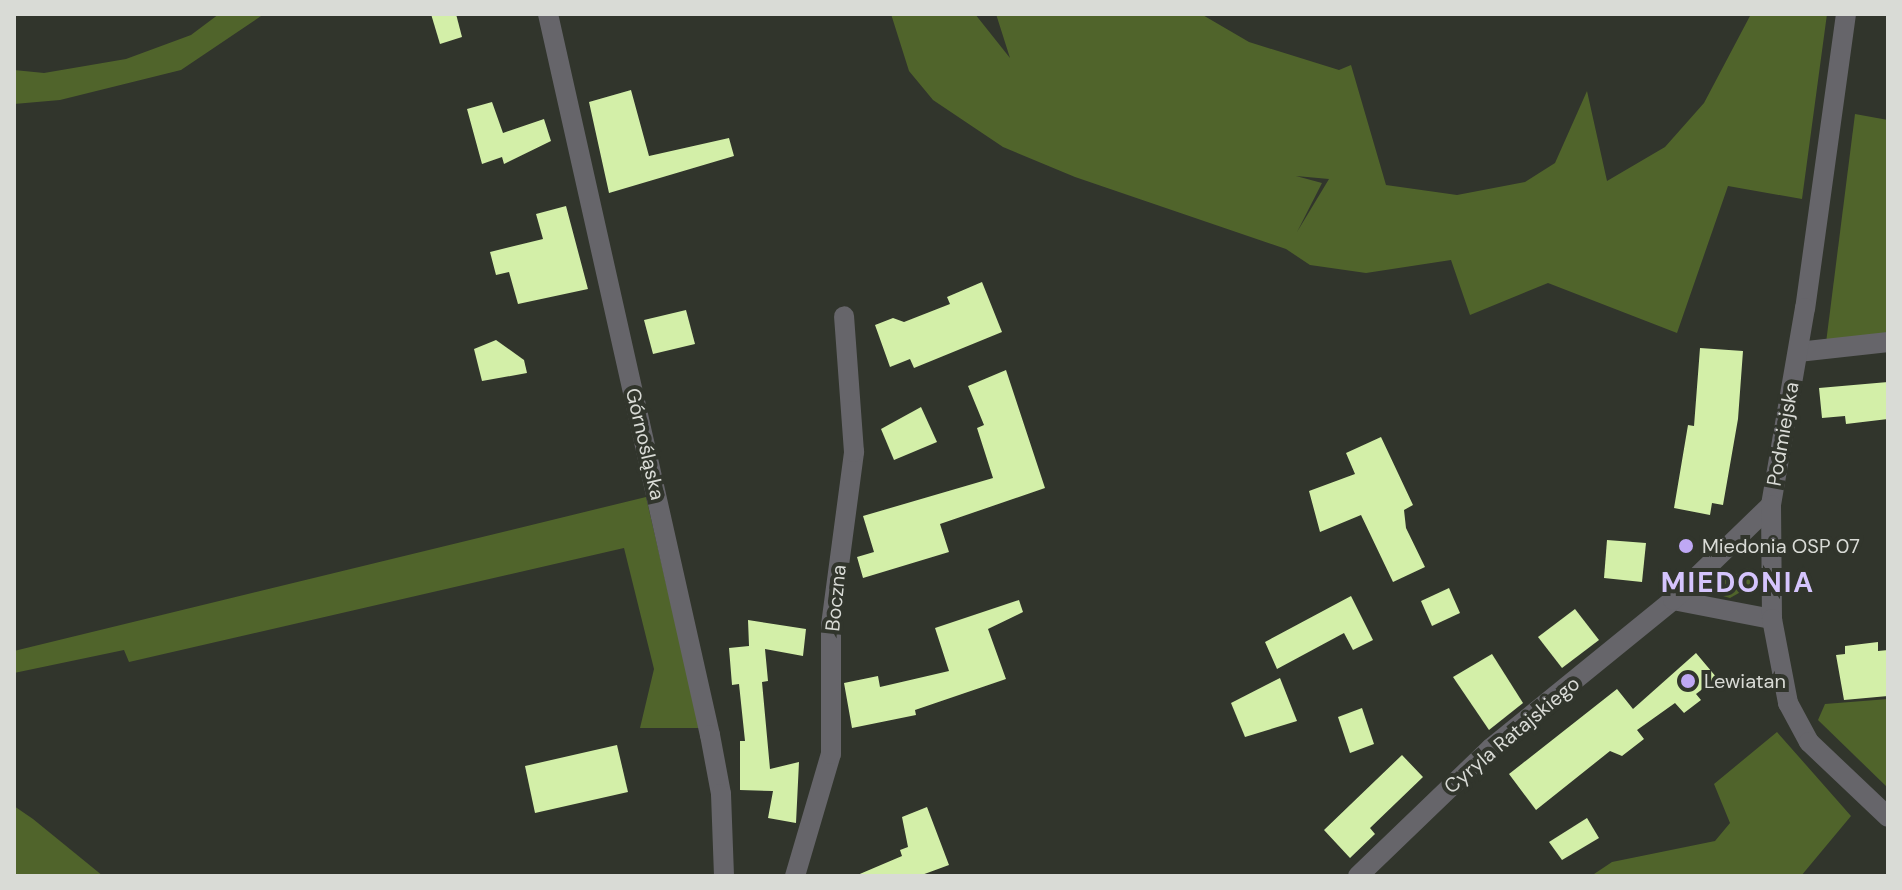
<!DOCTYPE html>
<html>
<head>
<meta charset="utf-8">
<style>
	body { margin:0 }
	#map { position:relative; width:1902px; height:890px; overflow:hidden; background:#31352c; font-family:"DM Sans",sans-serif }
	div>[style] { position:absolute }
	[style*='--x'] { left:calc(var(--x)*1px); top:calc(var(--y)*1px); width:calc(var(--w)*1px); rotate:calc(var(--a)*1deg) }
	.green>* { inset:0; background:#50642b }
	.building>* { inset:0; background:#d3efa8 }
	.minor>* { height:20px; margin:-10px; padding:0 10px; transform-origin:10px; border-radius:10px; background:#66656a }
	.tertiary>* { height:20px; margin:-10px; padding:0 10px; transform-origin:10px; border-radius:10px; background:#66656a }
	.dots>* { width:22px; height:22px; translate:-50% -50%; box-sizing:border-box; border:4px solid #31352c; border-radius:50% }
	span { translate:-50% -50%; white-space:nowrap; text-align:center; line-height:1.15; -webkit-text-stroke:8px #31352c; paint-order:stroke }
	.street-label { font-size:20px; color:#d9dbd6 }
	.poi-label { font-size:20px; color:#d9dbd6 }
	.left { translate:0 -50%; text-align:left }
	.district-label { font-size:28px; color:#d5c4fd; font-weight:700; letter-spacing:2px }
	.frame { position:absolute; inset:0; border:16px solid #d9dbd6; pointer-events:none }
</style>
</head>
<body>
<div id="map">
	<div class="green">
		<i style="clip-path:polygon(219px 14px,264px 14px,181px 70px,60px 100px,14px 104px,14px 70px,44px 73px,126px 59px,191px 35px)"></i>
		<i style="clip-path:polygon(evenodd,891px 14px,975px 14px,1010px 58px,996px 14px,1201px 14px,1249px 42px,1339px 70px,1351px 65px,1386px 185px,1457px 195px,1525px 182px,1555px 163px,1587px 91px,1607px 181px,1665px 147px,1704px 103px,1751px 14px,1827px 14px,1802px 199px,1728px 186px,1677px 333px,1548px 283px,1470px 315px,1451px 260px,1366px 273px,1310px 265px,1286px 249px,1075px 177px,1003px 147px,933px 100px,909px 71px,891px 14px,1296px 176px,1329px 179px,1297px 232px,1322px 183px,1296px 176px)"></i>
		<i style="clip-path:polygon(1855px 114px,1888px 120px,1888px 335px,1826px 343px)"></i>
		<i style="clip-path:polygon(646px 497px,700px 728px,640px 728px,654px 669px,624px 548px,129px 662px,124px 650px,14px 673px,14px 651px)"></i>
		<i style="clip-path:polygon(1748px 568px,1756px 571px,1755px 584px,1730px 598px,1723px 596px,1723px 581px)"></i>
		<i style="clip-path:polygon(1888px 699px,1888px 788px,1818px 720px,1825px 704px)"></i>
		<i style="clip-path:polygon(1777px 732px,1851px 816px,1801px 876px,1591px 876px,1612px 862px,1715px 841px,1730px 823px,1714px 784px)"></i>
		<i style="clip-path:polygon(14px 806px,33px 819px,103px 876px,15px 876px)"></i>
	</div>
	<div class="building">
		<i style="clip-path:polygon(431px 14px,456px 14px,462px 37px,440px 44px)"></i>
		<i style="clip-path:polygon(631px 90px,649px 156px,729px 138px,734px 156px,609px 193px,589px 102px)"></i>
		<i style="clip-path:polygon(492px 102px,503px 133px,544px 119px,551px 141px,504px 164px,502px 157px,482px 164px,467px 109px)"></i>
		<i style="clip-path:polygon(566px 206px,588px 289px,518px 304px,509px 272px,496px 275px,490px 252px,543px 239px,536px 214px)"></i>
		<i style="clip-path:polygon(982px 282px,1002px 332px,914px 368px,910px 359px,890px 367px,875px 325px,893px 318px,904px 322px,950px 304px,947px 297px)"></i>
		<i style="clip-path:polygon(686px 310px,695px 344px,653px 354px,644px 320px)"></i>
		<i style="clip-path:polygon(496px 340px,524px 360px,527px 373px,482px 381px,474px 349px)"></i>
		<i style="clip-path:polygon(1700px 348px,1743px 351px,1738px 419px,1723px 505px,1712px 503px,1710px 515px,1674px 508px,1688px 425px,1694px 426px)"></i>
		<i style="clip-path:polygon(1006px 370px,1045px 488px,940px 524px,949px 552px,863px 578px,857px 557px,874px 552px,863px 516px,993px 478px,977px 428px,984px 425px,968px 386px)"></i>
		<i style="clip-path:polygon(1888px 382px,1888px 419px,1846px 424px,1845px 416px,1822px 418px,1819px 388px)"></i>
		<i style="clip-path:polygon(921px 407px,937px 442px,894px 460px,881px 429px)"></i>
		<i style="clip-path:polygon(1381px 437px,1413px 505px,1404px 510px,1406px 528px,1425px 567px,1393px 582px,1361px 515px,1320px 532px,1309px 491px,1355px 474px,1346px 453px)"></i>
		<i style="clip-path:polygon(1607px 540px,1646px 543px,1642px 582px,1604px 578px)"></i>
		<i style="clip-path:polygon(1449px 588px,1460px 613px,1432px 626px,1421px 601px)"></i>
		<i style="clip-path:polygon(1351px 596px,1373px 640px,1353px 650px,1344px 633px,1277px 669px,1265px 642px)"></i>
		<i style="clip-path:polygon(1019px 600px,1023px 612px,988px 629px,1006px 679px,915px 710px,916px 715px,852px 728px,844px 683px,878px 676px,880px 687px,949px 671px,935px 628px)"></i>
		<i style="clip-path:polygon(1575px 609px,1599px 640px,1562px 668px,1538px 637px)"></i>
		<i style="clip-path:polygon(748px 620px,806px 629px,803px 656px,765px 649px,768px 681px,762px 682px,770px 769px,799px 762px,796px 823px,768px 818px,773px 791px,740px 790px,740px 741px,745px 741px,739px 684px,732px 685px,729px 648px,749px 646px)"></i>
		<i style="clip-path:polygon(1878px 642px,1878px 651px,1888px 650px,1888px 696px,1844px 700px,1836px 655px,1845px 654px,1845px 646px)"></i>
		<i style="clip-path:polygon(1696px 653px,1717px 678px,1696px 694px,1701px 700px,1684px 713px,1675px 703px,1637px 730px,1644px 739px,1622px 756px,1610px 751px,1536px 810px,1509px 774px,1617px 689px,1633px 709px)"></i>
		<i style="clip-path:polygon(1492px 654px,1523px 703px,1489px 730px,1453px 677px)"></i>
		<i style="clip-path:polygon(1280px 678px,1297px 721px,1245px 737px,1231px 703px)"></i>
		<i style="clip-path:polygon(1362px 708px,1374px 744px,1350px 753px,1338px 717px)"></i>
		<i style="clip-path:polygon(617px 745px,628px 792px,535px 813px,525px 766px)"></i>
		<i style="clip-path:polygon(1402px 755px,1423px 777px,1370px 828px,1375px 834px,1350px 858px,1324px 830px)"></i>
		<i style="clip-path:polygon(927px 807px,949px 865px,919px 876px,855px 876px,902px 856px,900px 850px,908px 847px,902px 817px)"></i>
		<i style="clip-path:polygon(1587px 818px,1599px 838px,1562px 860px,1549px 842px)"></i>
	</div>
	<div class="minor">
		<i style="--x:548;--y:14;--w:739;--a:77.34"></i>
		<i style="--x:710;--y:735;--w:60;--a:79.4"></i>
		<i style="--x:721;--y:794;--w:82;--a:87.9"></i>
		<i style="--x:1798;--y:352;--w:91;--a:-6.3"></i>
		<i style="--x:1673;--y:600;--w:101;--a:10.9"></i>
		<i style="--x:795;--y:876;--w:127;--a:-73.6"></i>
		<i style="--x:831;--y:754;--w:129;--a:-90"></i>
		<i style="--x:831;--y:625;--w:175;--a:-82.4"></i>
		<i style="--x:854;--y:452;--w:136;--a:-94.2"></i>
		<i style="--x:1358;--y:876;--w:185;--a:-43.9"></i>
		<i style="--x:1491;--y:748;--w:235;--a:-39.1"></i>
		<i style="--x:1673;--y:600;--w:136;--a:-44.1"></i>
	</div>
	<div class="tertiary">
		<i style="--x:1846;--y:14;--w:297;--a:97.9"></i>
		<i style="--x:1805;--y:308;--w:200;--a:99.8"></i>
		<i style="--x:1771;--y:505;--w:114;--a:89.5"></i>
		<i style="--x:1772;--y:619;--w:86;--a:79.2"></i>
		<i style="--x:1788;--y:703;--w:44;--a:61.7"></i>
		<i style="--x:1809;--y:742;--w:109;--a:43.5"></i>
	</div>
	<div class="dots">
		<i style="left:1686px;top:546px;background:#bfa8f4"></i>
		<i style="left:1688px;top:681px;background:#bfa8f4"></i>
	</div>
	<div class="street-label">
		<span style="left:1783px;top:434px;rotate:-80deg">Podmiejska</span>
		<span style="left:645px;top:444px;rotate:77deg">Górnośląska</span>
		<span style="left:836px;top:598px;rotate:-84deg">Boczna</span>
		<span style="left:1512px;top:735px;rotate:-40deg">Cyryla Ratajskiego</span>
	</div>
	<div class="poi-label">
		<span class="left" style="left:1702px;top:546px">Miedonia OSP 07</span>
		<span class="left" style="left:1704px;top:681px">Lewiatan</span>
	</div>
	<div class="district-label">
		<span style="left:1738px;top:583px">MIEDONIA</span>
	</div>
	<div class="frame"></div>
</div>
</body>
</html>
